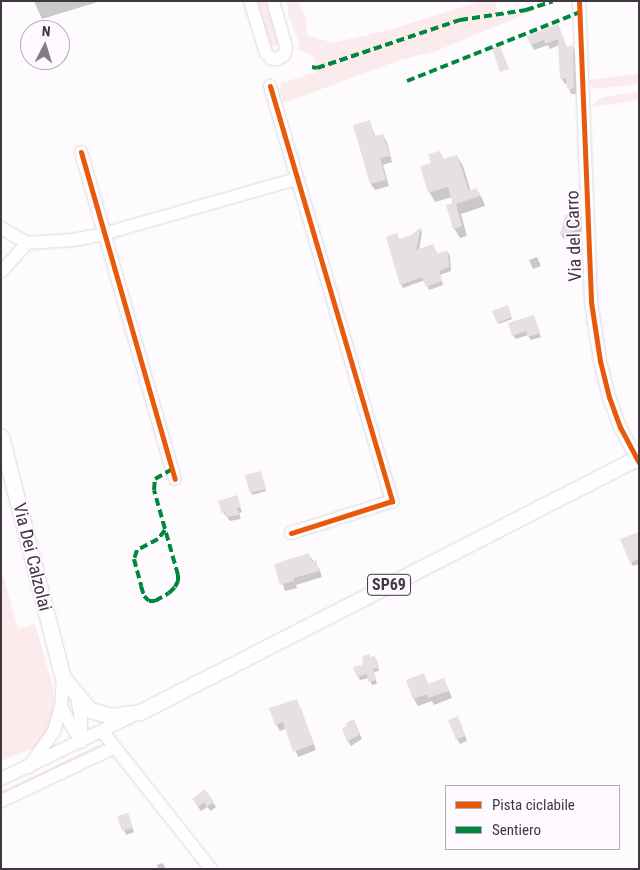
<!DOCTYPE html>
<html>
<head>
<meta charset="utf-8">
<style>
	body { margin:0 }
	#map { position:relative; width:640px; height:870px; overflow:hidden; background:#fdfbfe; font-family:"Roboto Condensed",sans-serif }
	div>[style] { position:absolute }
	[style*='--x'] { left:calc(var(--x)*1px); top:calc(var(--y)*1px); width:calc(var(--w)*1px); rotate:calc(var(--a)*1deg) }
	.green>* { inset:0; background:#fcebec }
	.shadow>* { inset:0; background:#0003 }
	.building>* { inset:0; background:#e6dfe3 }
	.roads { filter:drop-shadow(0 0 1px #ddd8de) drop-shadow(0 0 1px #ddd8de) }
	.minor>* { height:12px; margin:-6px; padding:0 6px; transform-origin:6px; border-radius:6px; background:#fffeff }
	.major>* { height:15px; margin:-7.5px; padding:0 7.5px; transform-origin:7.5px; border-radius:7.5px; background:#fffeff }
	.quiet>* { height:4px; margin-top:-2px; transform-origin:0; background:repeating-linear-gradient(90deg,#00873e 0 8px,transparent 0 12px) }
	.cycleway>* { height:5px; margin:-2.5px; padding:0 2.5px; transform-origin:2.5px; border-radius:2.5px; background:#e8590c }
	span { translate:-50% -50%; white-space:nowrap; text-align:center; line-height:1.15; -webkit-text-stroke:4px #fefaff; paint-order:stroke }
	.shield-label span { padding:1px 4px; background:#fefaff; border:1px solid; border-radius:4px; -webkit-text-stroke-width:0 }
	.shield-label { font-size:16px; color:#403841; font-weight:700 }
	.street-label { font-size:18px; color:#403841 }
	.frame { position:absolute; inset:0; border:2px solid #403841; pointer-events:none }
	.legend { position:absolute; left:445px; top:785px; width:175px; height:65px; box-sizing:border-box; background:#fefaff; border:1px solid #b2acb3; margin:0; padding:6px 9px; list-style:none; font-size:15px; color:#403841 }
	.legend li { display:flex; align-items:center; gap:10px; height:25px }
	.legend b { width:25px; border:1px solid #b2acb3 }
	.north { position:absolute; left:20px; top:20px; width:50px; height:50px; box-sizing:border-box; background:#fefaff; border:1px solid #b2acb3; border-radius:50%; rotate:5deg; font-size:14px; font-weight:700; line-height:20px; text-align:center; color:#403841 }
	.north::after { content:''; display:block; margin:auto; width:18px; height:22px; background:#827c83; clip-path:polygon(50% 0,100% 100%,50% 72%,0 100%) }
</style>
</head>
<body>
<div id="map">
	<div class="green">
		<i style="clip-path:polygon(255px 1px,269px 1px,279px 44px,276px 46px,269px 45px)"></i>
		<i style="clip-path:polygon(286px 1px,298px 1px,306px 18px,307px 35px,333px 43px,392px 29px,481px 1px,496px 1px,498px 17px,536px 10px,434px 52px,400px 60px,284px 103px,280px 90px,281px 83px,317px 72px,317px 69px,313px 56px,297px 49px,300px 46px,287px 11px,289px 10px)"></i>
		<i style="clip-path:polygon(639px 74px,639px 84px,599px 89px,594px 88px,587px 80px)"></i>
		<i style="clip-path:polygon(639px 92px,639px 100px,590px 107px,602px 97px)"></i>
		<i style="clip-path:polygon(1px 568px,18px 629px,35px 624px,53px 687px,54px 704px,49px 730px,41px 741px,33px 748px,1px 761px)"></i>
		<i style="clip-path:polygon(98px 745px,104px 748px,1px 797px,1px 792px)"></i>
	</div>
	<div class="shadow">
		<i style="clip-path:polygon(34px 1px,101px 1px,42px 19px)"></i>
		<i style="clip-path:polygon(557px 26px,567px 48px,572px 47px,575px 52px,577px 94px,571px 94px,568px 84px,565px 84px,561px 78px,559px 45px,550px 49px,548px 45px,534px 50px,531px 44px)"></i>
		<i style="clip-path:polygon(369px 121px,376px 137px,383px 135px,387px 142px,392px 162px,383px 165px,389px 186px,375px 190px,371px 184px)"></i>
		<i style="clip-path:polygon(440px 153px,444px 160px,457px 156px,463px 166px,471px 192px,477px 190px,483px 200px,485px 206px,461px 214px,467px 236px,460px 238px,454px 228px,452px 197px,435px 202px,430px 193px,422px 167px,432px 163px)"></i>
		<i style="clip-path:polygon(579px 212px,581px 217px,582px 234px,564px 239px,561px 235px)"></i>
		<i style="clip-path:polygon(420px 229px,422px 232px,419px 251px,437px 254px,448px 252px,450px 256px,451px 271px,440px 275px,443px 285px,429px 290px,425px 280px,403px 288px,401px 284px,399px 240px,412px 236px)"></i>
		<i style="clip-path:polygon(537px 257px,541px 266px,533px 269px,529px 260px)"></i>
		<i style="clip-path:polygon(508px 309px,512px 319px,499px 324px,498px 322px)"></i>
		<i style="clip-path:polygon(535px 321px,541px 337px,531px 340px,528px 335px,516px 339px,513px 335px)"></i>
		<i style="clip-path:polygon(261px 474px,266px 491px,252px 495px,246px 476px)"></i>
		<i style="clip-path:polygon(236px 497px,242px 512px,239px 513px,241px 519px,230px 521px,223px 512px)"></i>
		<i style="clip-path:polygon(639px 533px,639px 564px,633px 566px,631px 563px)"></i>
		<i style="clip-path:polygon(309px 555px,319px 568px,322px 577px,296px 585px,297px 588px,285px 591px,276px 565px)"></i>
		<i style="clip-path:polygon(364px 657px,374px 657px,377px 661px,379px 671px,374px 672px,377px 684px,372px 685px,369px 678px,360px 680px,358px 676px,364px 666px)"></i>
		<i style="clip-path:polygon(423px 675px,429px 685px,447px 686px,452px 698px,434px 705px,432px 701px,418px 706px,414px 699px)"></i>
		<i style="clip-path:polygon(300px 707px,316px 750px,298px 757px,287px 728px,280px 731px,276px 724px)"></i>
		<i style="clip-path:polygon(460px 722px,467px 741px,460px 744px,457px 739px)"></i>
		<i style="clip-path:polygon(356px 726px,362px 739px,351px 746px,348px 741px,349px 727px)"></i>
		<i style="clip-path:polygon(205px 791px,216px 807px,211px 811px,207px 807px,201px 811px,196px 804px)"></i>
		<i style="clip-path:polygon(128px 814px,134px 832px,126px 835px,119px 817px)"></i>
		<i style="clip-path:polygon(163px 863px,166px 869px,158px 869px,157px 865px)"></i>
	</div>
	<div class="building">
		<i style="clip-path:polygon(558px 24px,567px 47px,573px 45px,574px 88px,572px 89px,567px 89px,566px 78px,560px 79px,558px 39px,545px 44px,544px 40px,530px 45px,527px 36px)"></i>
		<i style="clip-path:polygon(500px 46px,509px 69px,500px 72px,492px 48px)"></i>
		<i style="clip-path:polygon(370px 120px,375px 136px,383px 134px,390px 156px,380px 158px,386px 180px,370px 184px,353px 125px)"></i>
		<i style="clip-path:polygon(440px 151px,443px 159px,457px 155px,469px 191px,477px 188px,480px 196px,456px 204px,462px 226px,453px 229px,446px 205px,453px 203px,448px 187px,428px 193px,420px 166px,431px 163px,428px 154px)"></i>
		<i style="clip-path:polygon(579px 210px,580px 229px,560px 235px,565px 215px)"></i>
		<i style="clip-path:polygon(421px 227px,416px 250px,433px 244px,437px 253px,448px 251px,449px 267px,439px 271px,442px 281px,426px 287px,422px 277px,400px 285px,386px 237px,397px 233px,399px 239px,411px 235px)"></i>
		<i style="clip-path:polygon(508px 305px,512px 317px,497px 323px,492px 311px)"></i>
		<i style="clip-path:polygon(534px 315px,540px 333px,528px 337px,526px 331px,512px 336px,508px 323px)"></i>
		<i style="clip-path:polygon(261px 471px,266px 489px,250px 493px,245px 475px)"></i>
		<i style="clip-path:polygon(237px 495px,241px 507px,237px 508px,239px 515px,226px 517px,225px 512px,222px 513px,218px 501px)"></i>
		<i style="clip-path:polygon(639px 532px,639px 559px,630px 563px,620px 539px)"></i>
		<i style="clip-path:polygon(309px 553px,312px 562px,316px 560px,319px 571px,294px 578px,294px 581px,280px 585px,274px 564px)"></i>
		<i style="clip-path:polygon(370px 654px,370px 657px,375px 656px,378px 668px,373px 669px,376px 680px,368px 682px,367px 674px,357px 677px,353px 667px,362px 665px,363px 656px)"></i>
		<i style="clip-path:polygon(424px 673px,428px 684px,444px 678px,449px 691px,428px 698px,427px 694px,413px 699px,406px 680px)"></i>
		<i style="clip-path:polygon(297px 699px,314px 744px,293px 752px,283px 722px,275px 725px,269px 708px)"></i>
		<i style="clip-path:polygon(458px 716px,465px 736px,456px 740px,448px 720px)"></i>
		<i style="clip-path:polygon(354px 719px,360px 734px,347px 742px,342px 728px,347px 726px,346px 723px)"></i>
		<i style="clip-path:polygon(205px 789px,214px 802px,207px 807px,204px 802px,198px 807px,192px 799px)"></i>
		<i style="clip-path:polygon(128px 813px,133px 828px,122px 831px,117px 816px)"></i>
	</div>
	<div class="roads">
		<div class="minor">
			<i style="--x:250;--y:1;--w:54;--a:72.9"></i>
			<i style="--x:266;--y:53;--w:8;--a:45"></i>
			<i style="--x:272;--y:59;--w:5;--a:0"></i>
			<i style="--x:277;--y:59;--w:8;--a:-30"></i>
			<i style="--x:284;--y:55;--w:8;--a:-76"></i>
			<i style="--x:286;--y:47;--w:48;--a:-105.8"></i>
			<i style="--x:579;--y:1;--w:301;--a:87.7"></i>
			<i style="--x:591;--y:302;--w:60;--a:81.3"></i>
			<i style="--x:600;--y:361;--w:37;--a:76"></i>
			<i style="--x:609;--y:397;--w:32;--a:70"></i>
			<i style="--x:620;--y:427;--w:40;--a:62"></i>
			<i style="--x:270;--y:86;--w:433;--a:73.6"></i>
			<i style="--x:392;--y:501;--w:106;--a:162.4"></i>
			<i style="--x:81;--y:152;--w:340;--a:74"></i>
			<i style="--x:1;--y:228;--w:30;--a:30"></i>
			<i style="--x:27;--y:243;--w:46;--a:-3.7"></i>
			<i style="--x:73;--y:240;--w:31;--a:-11"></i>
			<i style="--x:103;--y:234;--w:201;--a:-15.9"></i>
			<i style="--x:1;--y:272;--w:39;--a:-48"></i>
			<i style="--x:77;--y:698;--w:20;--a:79"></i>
			<i style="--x:81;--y:718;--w:24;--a:90"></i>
			<i style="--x:61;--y:707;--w:40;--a:60.3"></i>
			<i style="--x:102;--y:731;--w:176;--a:51.7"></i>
			<i style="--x:29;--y:767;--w:44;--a:-55.2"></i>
			<i style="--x:54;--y:731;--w:25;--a:-74"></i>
			<i style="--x:61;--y:707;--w:29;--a:-86"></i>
			<i style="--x:1;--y:779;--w:148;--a:-25.7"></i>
			<i style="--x:1;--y:801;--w:124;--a:-25.3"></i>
		</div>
		<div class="major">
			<i style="--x:1;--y:437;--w:249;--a:75.6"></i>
			<i style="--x:63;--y:678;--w:42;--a:49.8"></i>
			<i style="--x:90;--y:710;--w:22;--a:16"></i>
			<i style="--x:111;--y:716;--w:29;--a:-8"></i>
			<i style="--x:140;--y:712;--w:560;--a:-27.07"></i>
		</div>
	</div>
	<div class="quiet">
		<i style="--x:312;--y:67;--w:5;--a:11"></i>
		<i style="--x:317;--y:68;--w:151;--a:-18.6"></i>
		<i style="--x:460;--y:20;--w:67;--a:-8.6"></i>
		<i style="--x:526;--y:10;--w:28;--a:-18"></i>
		<i style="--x:407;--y:81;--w:186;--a:-21.7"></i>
		<i style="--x:165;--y:530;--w:11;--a:128"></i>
		<i style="--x:158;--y:539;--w:24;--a:152"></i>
		<i style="--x:137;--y:550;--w:9;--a:108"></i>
		<i style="--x:134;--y:559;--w:28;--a:75"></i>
		<i style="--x:141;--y:586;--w:10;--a:73"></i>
		<i style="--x:144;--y:596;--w:7;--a:45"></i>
		<i style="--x:149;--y:601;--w:6;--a:0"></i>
		<i style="--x:155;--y:601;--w:16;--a:-30"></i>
		<i style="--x:169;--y:593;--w:8;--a:-45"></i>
		<i style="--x:175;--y:587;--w:7;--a:-63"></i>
		<i style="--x:178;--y:581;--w:6;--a:-90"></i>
		<i style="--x:178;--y:575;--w:88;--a:-105.8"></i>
		<i style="--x:154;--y:490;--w:11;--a:-85"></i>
		<i style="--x:155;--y:479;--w:20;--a:-30"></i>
	</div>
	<div class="cycleway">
		<i style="--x:579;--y:1;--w:301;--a:87.7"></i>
		<i style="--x:591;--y:302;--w:60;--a:81.3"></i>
		<i style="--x:600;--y:361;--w:37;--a:76"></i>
		<i style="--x:609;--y:397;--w:32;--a:70"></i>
		<i style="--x:620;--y:427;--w:40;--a:62"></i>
		<i style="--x:270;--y:86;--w:433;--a:73.6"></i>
		<i style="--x:392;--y:501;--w:106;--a:162.4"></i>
		<i style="--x:81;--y:152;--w:340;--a:74"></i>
	</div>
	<div class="shield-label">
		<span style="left:389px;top:585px">SP69</span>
	</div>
	<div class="street-label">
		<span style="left:574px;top:236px;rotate:-92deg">Via del Carro</span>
		<span style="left:32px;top:557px;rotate:76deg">Via Dei Calzolai</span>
	</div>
	<div class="frame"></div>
	<ul class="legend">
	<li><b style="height:6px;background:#e8590c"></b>Pista ciclabile</li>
	<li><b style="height:6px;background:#00873e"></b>Sentiero</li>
	</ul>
	<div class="north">N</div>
</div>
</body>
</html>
